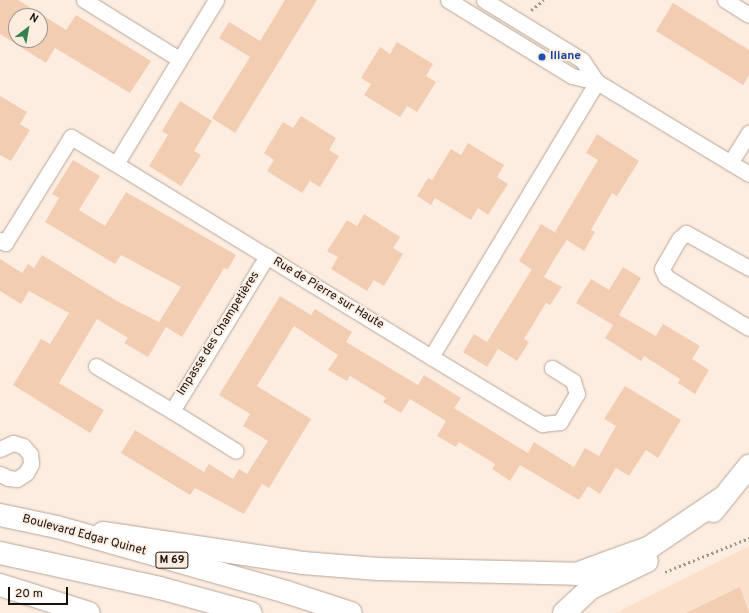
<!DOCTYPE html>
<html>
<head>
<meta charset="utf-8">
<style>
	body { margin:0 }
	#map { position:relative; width:749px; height:613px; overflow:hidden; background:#fdede1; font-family:Overpass,sans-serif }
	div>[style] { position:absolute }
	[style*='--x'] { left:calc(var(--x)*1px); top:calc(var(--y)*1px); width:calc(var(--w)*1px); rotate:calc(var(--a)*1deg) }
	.built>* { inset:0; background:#fbe1cc }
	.building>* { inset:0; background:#f2cdb2 }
	.path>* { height:2.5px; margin-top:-1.25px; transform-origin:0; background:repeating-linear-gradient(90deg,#a1948b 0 2px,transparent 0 5px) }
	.roads { filter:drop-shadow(0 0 1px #b9a697) drop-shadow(0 0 1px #b9a697) }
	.street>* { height:15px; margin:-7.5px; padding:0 7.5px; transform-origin:7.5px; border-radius:7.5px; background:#fff }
	.secondary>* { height:22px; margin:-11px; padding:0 11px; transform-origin:11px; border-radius:11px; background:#fff }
	.primary>* { height:22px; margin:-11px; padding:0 11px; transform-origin:11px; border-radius:11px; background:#fff }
	.dots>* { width:11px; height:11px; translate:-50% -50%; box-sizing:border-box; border:2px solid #fdede1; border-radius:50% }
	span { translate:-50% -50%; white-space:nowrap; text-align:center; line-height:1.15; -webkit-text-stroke:3.5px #fdede1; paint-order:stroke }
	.shield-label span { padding:1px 3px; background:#fdede1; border:1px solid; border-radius:3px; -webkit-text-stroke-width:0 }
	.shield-label { font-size:11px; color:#18110c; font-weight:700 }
	.transit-label { font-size:12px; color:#164399; font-weight:700 }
	.left { translate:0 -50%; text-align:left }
	.street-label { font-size:12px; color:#18110c }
	.north { position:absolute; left:8px; top:8px; width:40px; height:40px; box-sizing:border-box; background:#fdede1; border:1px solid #a1958c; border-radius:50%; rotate:31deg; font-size:11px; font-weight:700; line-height:16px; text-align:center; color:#18110c }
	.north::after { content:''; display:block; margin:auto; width:14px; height:18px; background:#358150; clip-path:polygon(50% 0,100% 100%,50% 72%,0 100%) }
	.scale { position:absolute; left:8px; top:587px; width:60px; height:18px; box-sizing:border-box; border:2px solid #18110c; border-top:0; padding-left:5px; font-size:12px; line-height:14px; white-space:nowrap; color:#18110c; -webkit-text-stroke:3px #fdede1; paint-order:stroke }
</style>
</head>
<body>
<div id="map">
	<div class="built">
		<i style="clip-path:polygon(749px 546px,749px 613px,615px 613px)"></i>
	</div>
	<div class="building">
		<i style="clip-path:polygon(evenodd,0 0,18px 0,66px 30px,76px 15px,151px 61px,130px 93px,55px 48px,46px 63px,0 34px,0 0,16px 16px,40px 16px,40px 40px,16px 40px,16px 16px)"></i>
		<i style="clip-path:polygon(285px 0,317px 0,235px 133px,212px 118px,250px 57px,219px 38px,229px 22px,260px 41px)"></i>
		<i style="clip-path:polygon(673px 3px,749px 50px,749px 75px,743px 85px,656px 31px)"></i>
		<i style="clip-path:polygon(397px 42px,433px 64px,426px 76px,436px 82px,417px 112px,407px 106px,400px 117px,364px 95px,371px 84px,361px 78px,380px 47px,390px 54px)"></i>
		<i style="clip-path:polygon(0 96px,27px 112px,20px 124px,30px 130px,11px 161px,0 155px)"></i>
		<i style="clip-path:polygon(180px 101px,212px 121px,194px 151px,201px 155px,181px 186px,149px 166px,168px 135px,162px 131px)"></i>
		<i style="clip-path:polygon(301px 116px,336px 138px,329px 150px,339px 156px,320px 187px,310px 181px,302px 193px,267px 171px,274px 160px,264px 153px,283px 122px,293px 128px)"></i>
		<i style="clip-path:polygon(597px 134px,639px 161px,617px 196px,612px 193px,591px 230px,595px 232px,584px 251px,567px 240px,555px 258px,544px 277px,562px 287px,550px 305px,546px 303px,524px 339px,529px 342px,517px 361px,487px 342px,532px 269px,537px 273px,519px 261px,541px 224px,566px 239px,555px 232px,598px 160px,586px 153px)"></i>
		<i style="clip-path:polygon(468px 143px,504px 165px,497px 177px,508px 184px,488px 215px,478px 208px,471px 220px,435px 198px,431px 205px,417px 196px,428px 178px,432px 180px,451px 149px,461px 155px)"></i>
		<i style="clip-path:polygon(73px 160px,100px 176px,79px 210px,105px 226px,126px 192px,236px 255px,228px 269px,224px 268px,182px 337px,166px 327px,148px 357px,124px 343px,128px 338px,97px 319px,59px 383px,104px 410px,90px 433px,13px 385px,41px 339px,50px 344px,69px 313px,29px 291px,21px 304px,0 291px,0 259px,22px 273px,28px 264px,34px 268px,42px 255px,117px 301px,159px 322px,181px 287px,121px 255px,115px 264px,45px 222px,59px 198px,52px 194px)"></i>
		<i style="clip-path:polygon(364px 214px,400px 237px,393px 248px,403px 254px,384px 286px,374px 280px,367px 291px,331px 269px,338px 257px,327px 251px,347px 220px,357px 226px)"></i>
		<i style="clip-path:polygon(623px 267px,641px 278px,619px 315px,656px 336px,663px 324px,700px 346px,692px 359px,709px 370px,695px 394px,678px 383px,680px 379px,644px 356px,641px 361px,605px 338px,613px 325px,576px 303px,591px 279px,609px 290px)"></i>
		<i style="clip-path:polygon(280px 296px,311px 315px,315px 309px,352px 332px,346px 342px,418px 385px,424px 375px,461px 398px,454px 408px,528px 453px,534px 442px,574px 467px,585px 448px,599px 456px,616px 426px,604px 419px,625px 386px,681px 420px,658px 458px,646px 450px,629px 476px,616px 468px,600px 494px,588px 486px,579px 500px,520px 465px,510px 481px,492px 469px,495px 464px,459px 442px,456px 447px,437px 436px,446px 421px,410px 399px,401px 413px,383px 402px,386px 398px,350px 376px,347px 381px,328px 370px,338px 355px,294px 326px,257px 386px,311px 419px,269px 488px,262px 484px,244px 514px,195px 488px,190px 495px,121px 453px,135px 430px,204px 472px,209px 464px,233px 479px,239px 469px,247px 474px,268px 441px,243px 426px,250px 414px,219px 395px)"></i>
		<i style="clip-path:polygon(474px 334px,498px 349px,487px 367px,463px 352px)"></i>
		<i style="clip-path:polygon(740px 587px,749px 613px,686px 613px)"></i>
	</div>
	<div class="path">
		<i style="--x:531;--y:10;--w:16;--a:-38"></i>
		<i style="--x:665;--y:572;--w:91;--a:-22"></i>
	</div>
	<div class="roads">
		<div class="street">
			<i style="--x:84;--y:0;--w:112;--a:31.8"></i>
			<i style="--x:216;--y:0;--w:192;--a:121.4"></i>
			<i style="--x:116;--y:164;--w:369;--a:31.5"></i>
			<i style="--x:431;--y:357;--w:321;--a:-58.9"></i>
			<i style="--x:448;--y:0;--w:145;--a:31.5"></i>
			<i style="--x:572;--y:76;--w:26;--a:13"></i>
			<i style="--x:597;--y:82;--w:178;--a:31.2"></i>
			<i style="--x:484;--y:0;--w:115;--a:31.5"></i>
			<i style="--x:582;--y:60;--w:27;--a:56"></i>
			<i style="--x:725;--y:0;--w:28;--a:32"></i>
			<i style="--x:730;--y:163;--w:36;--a:-58"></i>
			<i style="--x:0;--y:240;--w:6;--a:31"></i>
			<i style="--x:5;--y:243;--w:125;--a:-58.1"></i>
			<i style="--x:71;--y:137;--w:52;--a:31"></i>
			<i style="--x:749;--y:268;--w:72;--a:-150.9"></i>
			<i style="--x:686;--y:233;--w:9;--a:139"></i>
			<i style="--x:679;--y:239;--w:34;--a:120"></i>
			<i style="--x:662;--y:269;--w:9;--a:63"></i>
			<i style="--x:666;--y:277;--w:97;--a:31.6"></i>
			<i style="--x:431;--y:357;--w:130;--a:31.1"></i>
			<i style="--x:542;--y:424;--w:18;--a:-6"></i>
			<i style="--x:560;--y:422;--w:33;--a:-59"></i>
			<i style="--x:577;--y:394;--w:14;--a:-107"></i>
			<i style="--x:573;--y:381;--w:25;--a:-148"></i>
			<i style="--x:96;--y:366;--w:88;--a:30.6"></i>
			<i style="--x:172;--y:411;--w:182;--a:-58.5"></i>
			<i style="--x:172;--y:411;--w:75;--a:32"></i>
			<i style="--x:0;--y:449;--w:14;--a:-25"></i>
			<i style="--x:13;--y:443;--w:10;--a:17"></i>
			<i style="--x:23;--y:446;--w:11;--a:49"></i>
			<i style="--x:30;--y:454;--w:10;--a:84"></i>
			<i style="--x:31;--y:464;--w:10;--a:119"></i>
			<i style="--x:26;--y:473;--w:11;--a:146"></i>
			<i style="--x:17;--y:479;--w:9;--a:-174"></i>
			<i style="--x:8;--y:478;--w:9;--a:-153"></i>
		</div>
		<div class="secondary">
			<i style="--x:713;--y:511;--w:58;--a:-51.3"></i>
			<i style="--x:103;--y:533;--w:202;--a:8.5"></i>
			<i style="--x:303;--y:563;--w:75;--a:4.6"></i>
			<i style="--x:378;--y:569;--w:198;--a:1.4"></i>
			<i style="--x:576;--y:574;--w:79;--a:-20"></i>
			<i style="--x:650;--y:547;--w:86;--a:-34.1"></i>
			<i style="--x:0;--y:585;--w:93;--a:17.5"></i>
			<i style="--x:564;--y:613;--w:37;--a:-43"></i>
			<i style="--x:591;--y:588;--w:62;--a:-25.7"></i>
		</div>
		<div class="primary">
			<i style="--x:0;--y:515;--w:58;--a:11.9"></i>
			<i style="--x:57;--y:527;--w:238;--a:15.8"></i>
			<i style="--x:286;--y:592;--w:68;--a:17.9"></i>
			<i style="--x:0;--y:553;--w:164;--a:12.3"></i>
			<i style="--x:160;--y:588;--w:94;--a:15.4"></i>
		</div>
	</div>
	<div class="dots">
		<i style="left:542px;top:57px;background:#1a4fb4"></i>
	</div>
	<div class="shield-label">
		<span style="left:172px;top:560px">M 69</span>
	</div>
	<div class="transit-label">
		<span class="left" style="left:550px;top:57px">Iliane</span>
	</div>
	<div class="street-label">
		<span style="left:328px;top:294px;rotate:31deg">Rue de Pierre sur Haute</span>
		<span style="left:219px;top:334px;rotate:-58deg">Impasse des Champetières</span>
		<span style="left:84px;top:536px;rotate:15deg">Boulevard Edgar Quinet</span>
	</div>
	<div class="north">N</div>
	<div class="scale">20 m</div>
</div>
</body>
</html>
